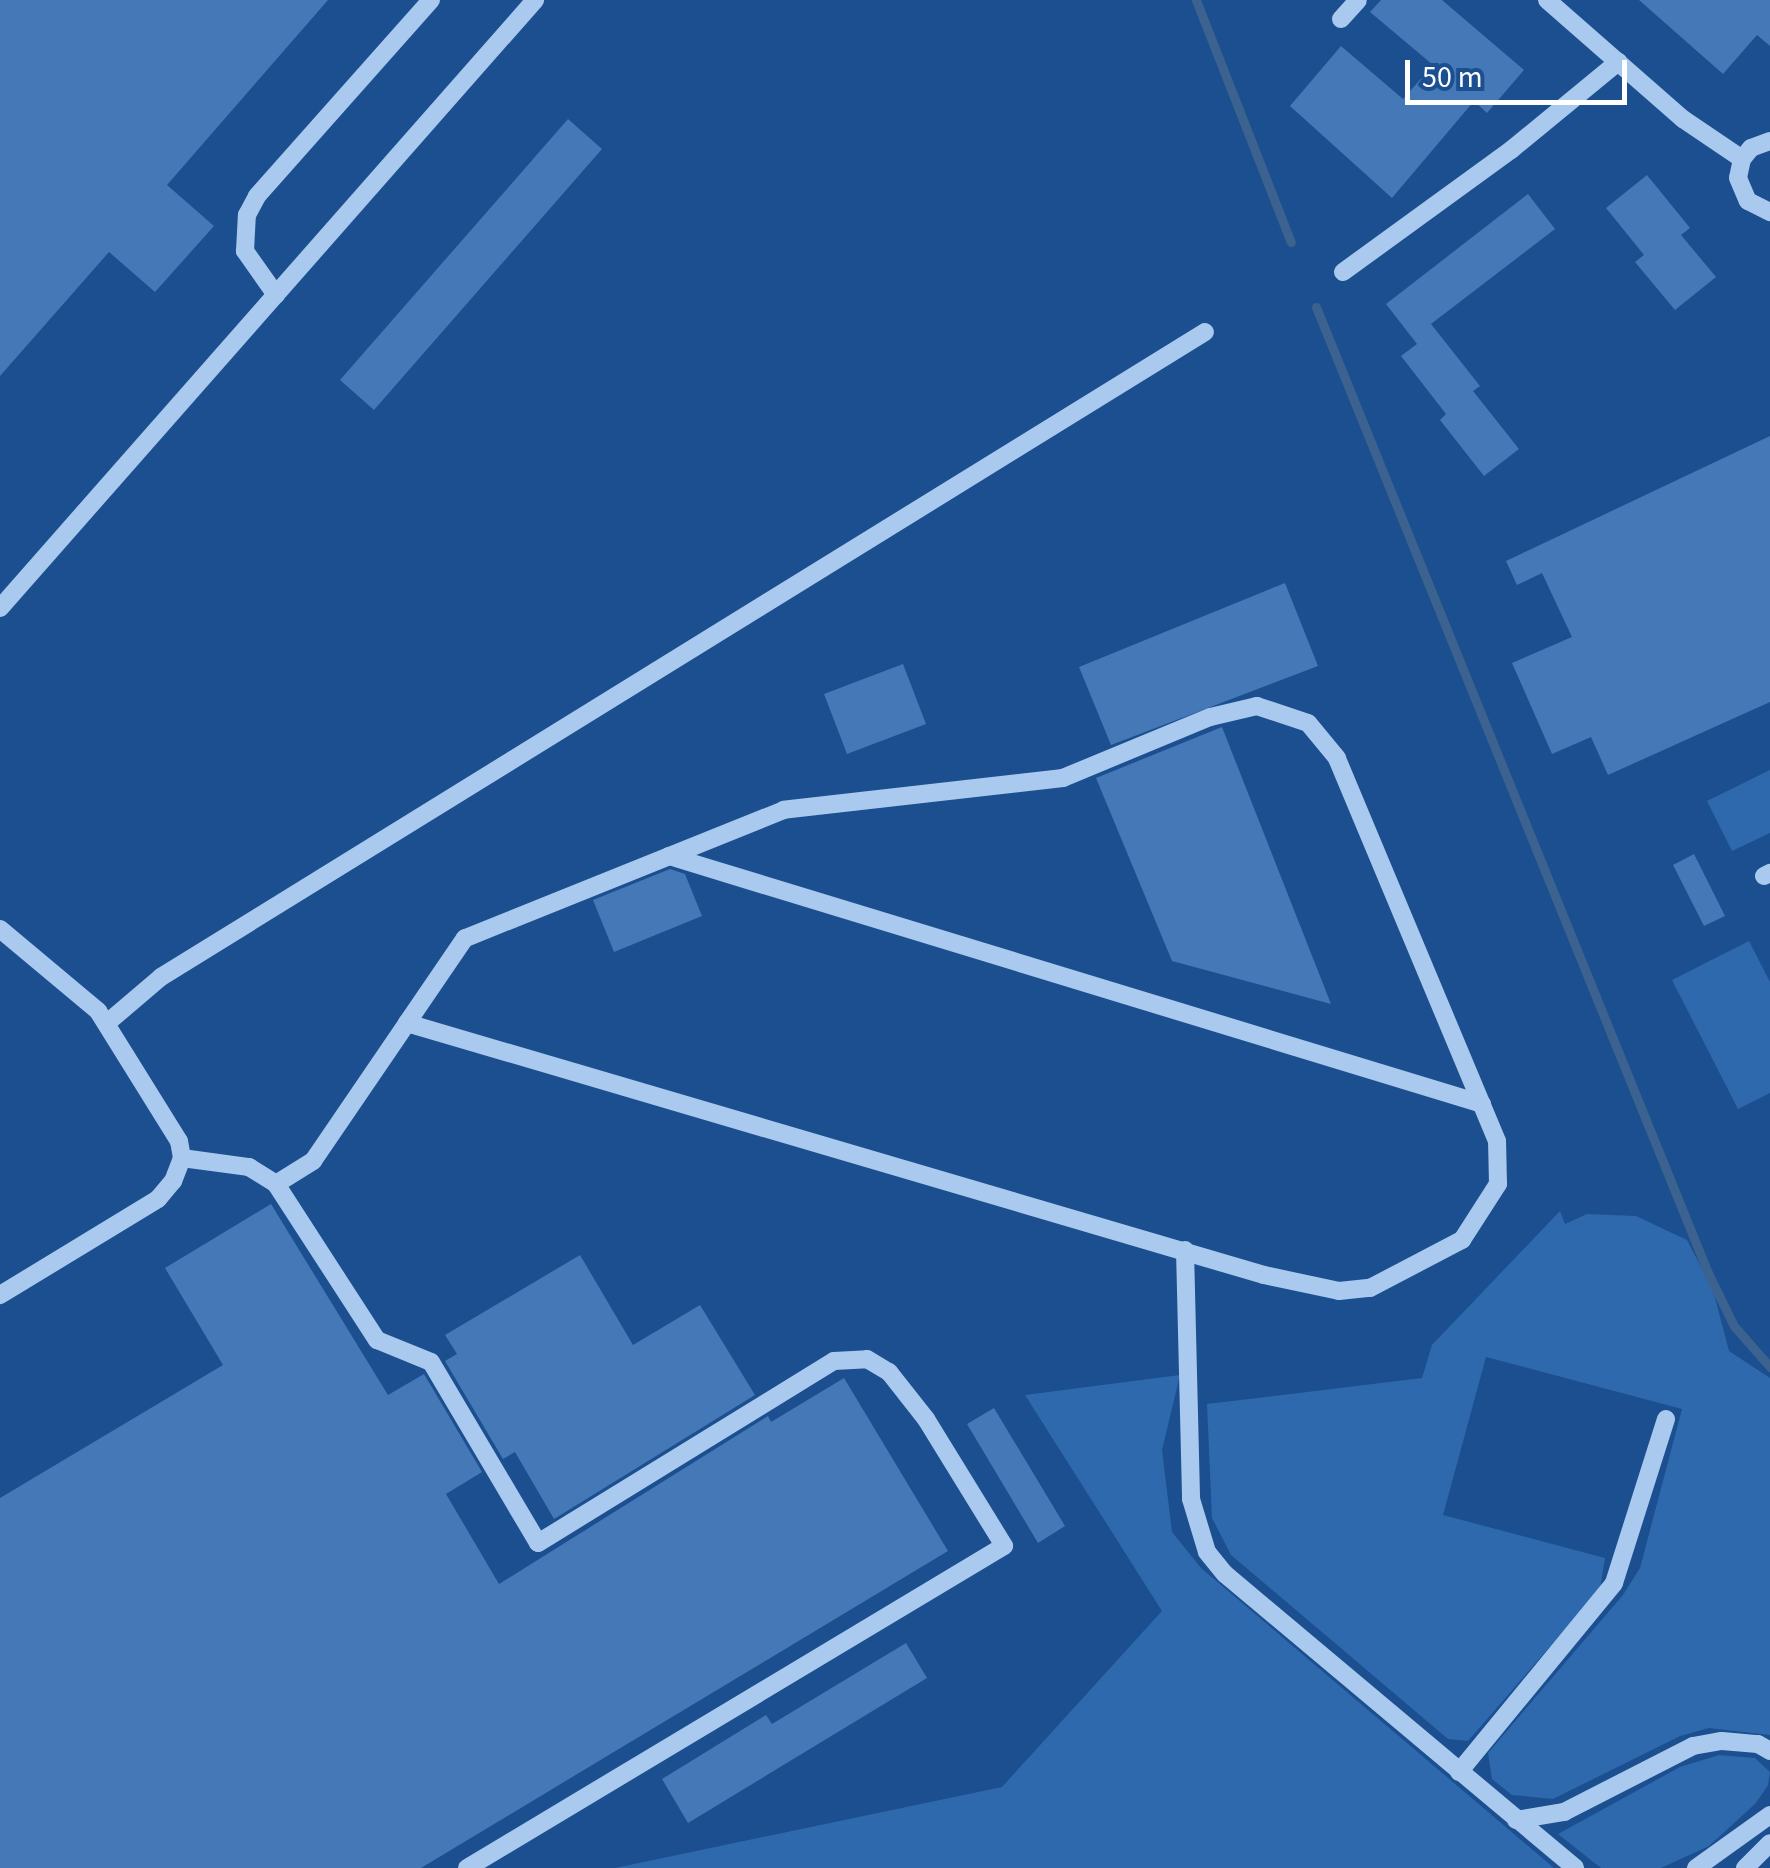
<!DOCTYPE html>
<html>
<head>
<meta charset="utf-8">
<style>
	body { margin:0 }
	#map { position:relative; width:1770px; height:1868px; overflow:hidden; background:#1b4f8f; font-family:"Source Sans 3",sans-serif }
	div>[style] { position:absolute }
	[style*='--x'] { left:calc(var(--x)*1px); top:calc(var(--y)*1px); width:calc(var(--w)*1px); rotate:calc(var(--a)*1deg) }
	.green>* { inset:0; background:#2e69ad }
	.stream>* { height:9px; margin:-4.5px; padding:0 4.5px; transform-origin:4.5px; border-radius:4.5px; background:#3c6290 }
	.building>* { inset:0; background:#4478b7 }
	.minor>* { height:18px; margin:-9px; padding:0 9px; transform-origin:9px; border-radius:9px; background:#a9c9ee }
	span { translate:-50% -50%; white-space:nowrap; text-align:center; line-height:1.15; -webkit-text-stroke:9px #1b4f8f; paint-order:stroke }
	.scale { position:absolute; left:1405px; top:60px; width:222px; height:45px; box-sizing:border-box; border:5px solid #fff; border-top:0; padding-left:12px; font-size:30px; line-height:35px; white-space:nowrap; color:#fff; -webkit-text-stroke:8px #1b4f8f; paint-order:stroke }
</style>
</head>
<body>
<div id="map">
	<div class="green">
		<i style="clip-path:polygon(1770px 770px,1770px 833px,1732px 851px,1707px 801px)"></i>
		<i style="clip-path:polygon(1749px 941px,1770px 982px,1770px 1093px,1738px 1109px,1672px 980px)"></i>
		<i style="clip-path:polygon(1560px 1211px,1565px 1224px,1587px 1214px,1636px 1216px,1687px 1240px,1713px 1290px,1729px 1351px,1770px 1378px,1770px 1735px,1709px 1728px,1680px 1736px,1553px 1799px,1512px 1795px,1492px 1779px,1488px 1753px,1623px 1595px,1640px 1568px,1682px 1409px,1486px 1357px,1443px 1515px,1605px 1558px,1600px 1589px,1468px 1741px,1448px 1739px,1231px 1555px,1212px 1518px,1207px 1404px,1422px 1378px,1432px 1345px)"></i>
		<i style="clip-path:polygon(1180px 1375px,1162px 1450px,1172px 1532px,1201px 1568px,1554px 1868px,615px 1868px,1002px 1787px,1162px 1611px,1025px 1395px)"></i>
		<i style="clip-path:polygon(1719px 1755px,1755px 1758px,1770px 1772px,1768px 1785px,1756px 1803px,1709px 1846px,1661px 1868px,1601px 1868px,1558px 1834px,1680px 1767px)"></i>
	</div>
	<div class="stream">
		<i style="--x:1196;--y:0;--w:260;--a:68.6"></i>
		<i style="--x:1316;--y:307;--w:1043;--a:67.91"></i>
		<i style="--x:1708;--y:1273;--w:59;--a:63.9"></i>
		<i style="--x:1734;--y:1326;--w:55;--a:48.7"></i>
	</div>
	<div class="building">
		<i style="clip-path:polygon(0 0,328px 0,167px 185px,214px 226px,155px 292px,109px 252px,0 376px)"></i>
		<i style="clip-path:polygon(1381px 0,1442px 0,1524px 70px,1487px 113px,1474px 101px,1392px 198px,1290px 106px,1341px 46px,1403px 99px,1433px 65px,1370px 12px)"></i>
		<i style="clip-path:polygon(1639px 0,1770px 0,1770px 46px,1757px 35px,1723px 74px)"></i>
		<i style="clip-path:polygon(568px 119px,602px 149px,374px 410px,340px 380px)"></i>
		<i style="clip-path:polygon(1647px 175px,1690px 228px,1681px 235px,1716px 277px,1675px 310px,1635px 262px,1644px 255px,1606px 208px)"></i>
		<i style="clip-path:polygon(1528px 194px,1555px 229px,1431px 324px,1480px 386px,1473px 391px,1519px 449px,1484px 476px,1440px 420px,1446px 414px,1401px 356px,1417px 344px,1386px 304px)"></i>
		<i style="clip-path:polygon(1770px 436px,1770px 702px,1608px 775px,1591px 737px,1552px 754px,1512px 663px,1572px 637px,1542px 573px,1517px 585px,1506px 561px)"></i>
		<i style="clip-path:polygon(1285px 583px,1318px 666px,1111px 745px,1079px 667px)"></i>
		<i style="clip-path:polygon(903px 664px,926px 724px,847px 754px,824px 694px)"></i>
		<i style="clip-path:polygon(1222px 727px,1331px 1004px,1172px 961px,1096px 778px)"></i>
		<i style="clip-path:polygon(1694px 854px,1725px 916px,1704px 926px,1673px 865px)"></i>
		<i style="clip-path:polygon(670px 869px,685px 874px,702px 916px,614px 952px,593px 900px)"></i>
		<i style="clip-path:polygon(271px 1204px,388px 1395px,424px 1374px,482px 1472px,446px 1494px,499px 1584px,768px 1416px,771px 1422px,844px 1378px,948px 1551px,421px 1868px,0 1868px,0 1498px,223px 1365px,165px 1268px)"></i>
		<i style="clip-path:polygon(580px 1255px,633px 1345px,700px 1305px,755px 1395px,554px 1519px,515px 1452px,503px 1459px,445px 1361px,457px 1354px,445px 1335px)"></i>
		<i style="clip-path:polygon(994px 1408px,1065px 1526px,1038px 1543px,967px 1424px)"></i>
		<i style="clip-path:polygon(906px 1643px,927px 1678px,688px 1823px,662px 1779px,766px 1715px,772px 1724px)"></i>
	</div>
	<div class="minor">
		<i style="--x:1547;--y:0;--w:181;--a:41.2"></i>
		<i style="--x:1683;--y:119;--w:71;--a:34.1"></i>
		<i style="--x:1341;--y:19;--w:25;--a:-48"></i>
		<i style="--x:1770;--y:141;--w:20;--a:160"></i>
		<i style="--x:1751;--y:148;--w:14;--a:129"></i>
		<i style="--x:1742;--y:159;--w:19;--a:102"></i>
		<i style="--x:1738;--y:178;--w:25;--a:67"></i>
		<i style="--x:1748;--y:201;--w:25;--a:27"></i>
		<i style="--x:1343;--y:272;--w:208;--a:-36"></i>
		<i style="--x:1511;--y:150;--w:139;--a:-39.4"></i>
		<i style="--x:276;--y:295;--w:54;--a:-125.2"></i>
		<i style="--x:245;--y:251;--w:36;--a:-87"></i>
		<i style="--x:247;--y:215;--w:21;--a:-62"></i>
		<i style="--x:257;--y:196;--w:262;--a:-48.4"></i>
		<i style="--x:0;--y:608;--w:810;--a:-48.65"></i>
		<i style="--x:669;--y:856;--w:850;--a:16.96"></i>
		<i style="--x:1764;--y:876;--w:7;--a:-27"></i>
		<i style="--x:0;--y:929;--w:128;--a:39.9"></i>
		<i style="--x:98;--y:1011;--w:153;--a:58.1"></i>
		<i style="--x:179;--y:1141;--w:17;--a:80"></i>
		<i style="--x:182;--y:1158;--w:25;--a:111"></i>
		<i style="--x:173;--y:1181;--w:23;--a:130"></i>
		<i style="--x:158;--y:1199;--w:185;--a:148.7"></i>
		<i style="--x:107;--y:1023;--w:71;--a:-40.4"></i>
		<i style="--x:161;--y:977;--w:1227;--a:-31.71"></i>
		<i style="--x:182;--y:1158;--w:68;--a:7.7"></i>
		<i style="--x:249;--y:1167;--w:32;--a:32"></i>
		<i style="--x:276;--y:1184;--w:186;--a:57.1"></i>
		<i style="--x:377;--y:1340;--w:58;--a:22.2"></i>
		<i style="--x:431;--y:1362;--w:210;--a:59.4"></i>
		<i style="--x:538;--y:1543;--w:347;--a:-31.6"></i>
		<i style="--x:834;--y:1361;--w:33;--a:-3"></i>
		<i style="--x:867;--y:1359;--w:26;--a:31"></i>
		<i style="--x:889;--y:1372;--w:60;--a:51.8"></i>
		<i style="--x:926;--y:1419;--w:149;--a:58.4"></i>
		<i style="--x:1004;--y:1546;--w:626;--a:149.05"></i>
		<i style="--x:276;--y:1184;--w:44;--a:-31.9"></i>
		<i style="--x:313;--y:1161;--w:167;--a:-55.7"></i>
		<i style="--x:407;--y:1023;--w:893;--a:16.39"></i>
		<i style="--x:1264;--y:1275;--w:77;--a:12"></i>
		<i style="--x:1339;--y:1291;--w:31;--a:-6"></i>
		<i style="--x:1370;--y:1288;--w:104;--a:-27.6"></i>
		<i style="--x:1462;--y:1240;--w:67;--a:-57.3"></i>
		<i style="--x:1498;--y:1184;--w:43;--a:-91.3"></i>
		<i style="--x:1497;--y:1141;--w:415;--a:-112.7"></i>
		<i style="--x:1337;--y:758;--w:45;--a:-129.6"></i>
		<i style="--x:1308;--y:723;--w:54;--a:-161.6"></i>
		<i style="--x:1257;--y:706;--w:48;--a:166.8"></i>
		<i style="--x:1210;--y:717;--w:159;--a:157.5"></i>
		<i style="--x:1063;--y:778;--w:281;--a:173.5"></i>
		<i style="--x:784;--y:810;--w:344;--a:158.1"></i>
		<i style="--x:465;--y:938;--w:103;--a:124.3"></i>
		<i style="--x:1185;--y:1250;--w:249;--a:88.6"></i>
		<i style="--x:1191;--y:1499;--w:55;--a:73.2"></i>
		<i style="--x:1207;--y:1552;--w:28;--a:51"></i>
		<i style="--x:1225;--y:1574;--w:457;--a:40"></i>
		<i style="--x:1459;--y:1772;--w:244;--a:-50.6"></i>
		<i style="--x:1614;--y:1583;--w:172;--a:-72.4"></i>
		<i style="--x:1516;--y:1820;--w:49;--a:-9.5"></i>
		<i style="--x:1564;--y:1812;--w:145;--a:-27.1"></i>
		<i style="--x:1693;--y:1746;--w:29;--a:-10"></i>
		<i style="--x:1722;--y:1741;--w:36;--a:5"></i>
		<i style="--x:1758;--y:1744;--w:14;--a:30"></i>
		<i style="--x:1696;--y:1868;--w:91;--a:-35.6"></i>
		<i style="--x:1745;--y:1868;--w:35;--a:-45"></i>
	</div>
	<div class="scale">50 m</div>
</div>
</body>
</html>
